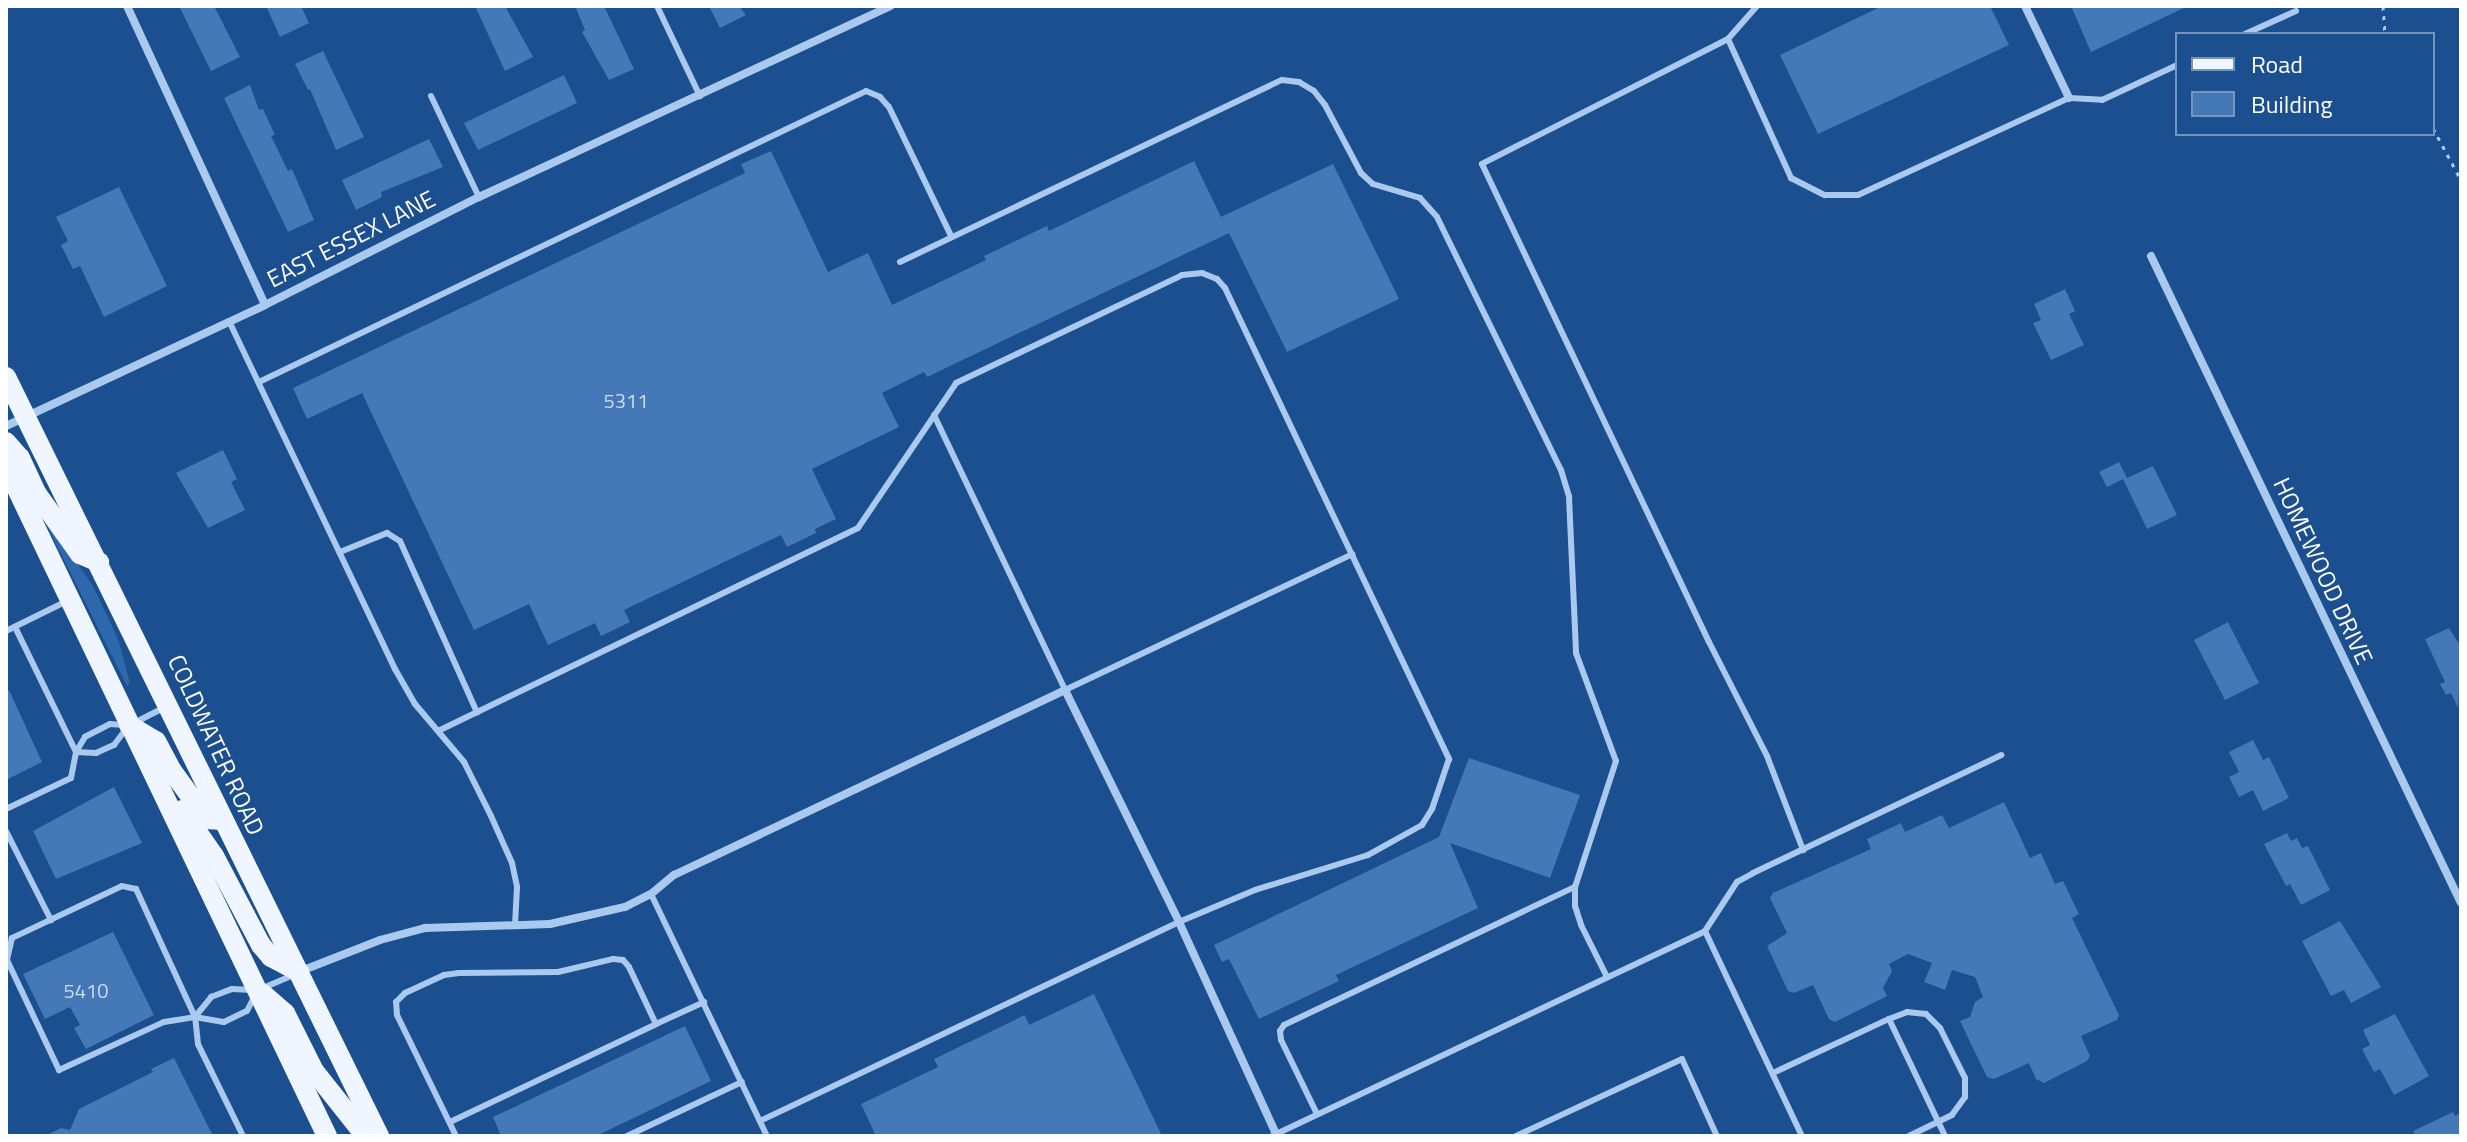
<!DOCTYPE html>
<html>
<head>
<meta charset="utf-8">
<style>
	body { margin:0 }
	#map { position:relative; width:2467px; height:1142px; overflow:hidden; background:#1b4f8f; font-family:"Titillium Web",sans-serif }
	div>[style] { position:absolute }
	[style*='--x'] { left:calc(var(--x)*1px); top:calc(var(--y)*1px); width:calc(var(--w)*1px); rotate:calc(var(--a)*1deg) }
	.green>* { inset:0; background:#2e69ad }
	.building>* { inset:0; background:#4478b7 }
	.path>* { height:3px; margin-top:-1.5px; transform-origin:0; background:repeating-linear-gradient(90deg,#a9c9ee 0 4px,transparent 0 10px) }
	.lane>* { height:6px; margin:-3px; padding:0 3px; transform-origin:3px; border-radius:3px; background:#a9c9ee }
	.street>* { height:8px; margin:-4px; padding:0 4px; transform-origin:4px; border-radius:4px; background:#a9c9ee }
	.primary>* { height:20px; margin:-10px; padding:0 10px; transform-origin:10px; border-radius:10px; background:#f0f6ff }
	span { translate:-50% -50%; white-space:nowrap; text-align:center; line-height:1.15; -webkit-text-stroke:6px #1b4f8f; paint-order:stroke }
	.number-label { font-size:20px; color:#d0dded }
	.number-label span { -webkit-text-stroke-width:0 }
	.street-label { font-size:24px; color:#fff }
	.frame { position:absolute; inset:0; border:8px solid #fff; pointer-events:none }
	.legend { position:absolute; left:2175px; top:32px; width:260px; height:104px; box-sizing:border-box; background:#1b4f8f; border:2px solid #7695bc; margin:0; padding:10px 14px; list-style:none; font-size:24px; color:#fff }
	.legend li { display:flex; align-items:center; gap:16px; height:40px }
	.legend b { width:40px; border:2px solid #7695bc }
</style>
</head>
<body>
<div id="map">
	<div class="green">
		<i style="clip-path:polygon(45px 515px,94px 588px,118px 639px,130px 683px,127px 686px,42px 516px)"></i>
	</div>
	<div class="building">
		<i style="clip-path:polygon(179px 6px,214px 6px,240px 57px,211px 71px)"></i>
		<i style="clip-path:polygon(266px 6px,301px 6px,309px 23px,280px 37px)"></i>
		<i style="clip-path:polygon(475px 6px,505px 6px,533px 57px,505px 71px)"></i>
		<i style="clip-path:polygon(575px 6px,604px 6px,634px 69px,609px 80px,582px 32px,585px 30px)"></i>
		<i style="clip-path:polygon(709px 6px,739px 6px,746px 15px,720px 28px)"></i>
		<i style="clip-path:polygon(1882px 6px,1990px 6px,2009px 45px,1818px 134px,1780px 55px)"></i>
		<i style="clip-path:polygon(2071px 6px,2188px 6px,2091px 52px)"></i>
		<i style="clip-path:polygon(323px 51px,364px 137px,336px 150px,310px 89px,308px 90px,295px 64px)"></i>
		<i style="clip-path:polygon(564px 75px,577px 103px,478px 150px,464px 123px)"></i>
		<i style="clip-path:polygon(250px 85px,259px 110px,263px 109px,275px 135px,271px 136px,288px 171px,292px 169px,314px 220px,288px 232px,224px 98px)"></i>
		<i style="clip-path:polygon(429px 139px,443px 167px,381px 192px,382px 197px,356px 210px,342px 180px)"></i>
		<i style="clip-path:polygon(771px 151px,828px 272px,868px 253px,892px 305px,986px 260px,984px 256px,1047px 226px,1049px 231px,1194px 161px,1221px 217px,1333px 164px,1399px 299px,1287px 352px,1229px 233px,927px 377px,924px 372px,882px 393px,899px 427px,812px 469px,836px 519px,815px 529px,816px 533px,787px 547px,781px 535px,624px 610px,630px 622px,601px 636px,595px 623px,548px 645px,529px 604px,474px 630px,362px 393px,307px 419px,293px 388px,745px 173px,741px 164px)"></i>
		<i style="clip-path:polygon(119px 187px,167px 286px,104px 317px,80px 266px,73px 269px,61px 245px,68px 241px,56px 217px)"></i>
		<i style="clip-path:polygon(2065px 289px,2075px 311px,2069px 314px,2084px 345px,2051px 360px,2033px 323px,2041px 320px,2034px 304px)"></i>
		<i style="clip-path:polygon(223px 450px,237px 479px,231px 482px,245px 510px,208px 528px,176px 473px)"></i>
		<i style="clip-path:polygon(2119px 462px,2127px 478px,2153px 466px,2177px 515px,2147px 529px,2123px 479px,2107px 487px,2099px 472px)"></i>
		<i style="clip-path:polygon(2228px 622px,2259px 683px,2225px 700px,2194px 640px)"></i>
		<i style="clip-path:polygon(2449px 628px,2461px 647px,2458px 708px,2451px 693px,2446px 695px,2440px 684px,2445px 682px,2425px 639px)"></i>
		<i style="clip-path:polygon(9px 690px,42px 762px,6px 780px,6px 691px)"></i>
		<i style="clip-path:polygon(2253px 740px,2263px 760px,2269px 757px,2289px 798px,2263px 811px,2253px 790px,2239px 797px,2229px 777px,2239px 772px,2229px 752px)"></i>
		<i style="clip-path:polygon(1469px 758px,1580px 795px,1550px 878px,1450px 843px,1478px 908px,1336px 975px,1339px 981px,1259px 1019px,1229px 959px,1222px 962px,1214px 945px,1439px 837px)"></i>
		<i style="clip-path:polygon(114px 787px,142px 843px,56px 879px,33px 831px)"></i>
		<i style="clip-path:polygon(2004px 802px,2030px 858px,2041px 853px,2055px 884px,2063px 881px,2079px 914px,2072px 918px,2119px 1015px,2117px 1020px,2081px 1036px,2090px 1056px,2087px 1061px,2044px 1083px,2036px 1079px,2029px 1063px,1994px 1079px,1987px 1077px,1960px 1021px,1970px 1017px,1975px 1002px,1983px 997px,1975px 977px,1952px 970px,1945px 990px,1924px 982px,1932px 963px,1908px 954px,1889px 964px,1892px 971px,1883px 988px,1887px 996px,1835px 1022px,1829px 1019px,1813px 985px,1794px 993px,1788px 991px,1767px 946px,1787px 933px,1770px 898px,1773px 893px,1871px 849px,1867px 839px,1901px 823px,1905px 832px,1942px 815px,1949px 828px)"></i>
		<i style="clip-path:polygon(2287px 833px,2291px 841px,2297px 838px,2302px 848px,2308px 846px,2330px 890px,2301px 905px,2290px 884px,2286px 886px,2264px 844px)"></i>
		<i style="clip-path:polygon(2340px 921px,2381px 987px,2351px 1003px,2344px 990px,2331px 996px,2302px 941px)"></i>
		<i style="clip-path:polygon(113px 932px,154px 1015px,86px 1049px,74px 1028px,80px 1025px,70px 1007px,45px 1019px,23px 974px)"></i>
		<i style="clip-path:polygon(1094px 994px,1162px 1136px,876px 1136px,861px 1104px,938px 1067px,934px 1059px,1025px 1015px,1029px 1025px)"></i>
		<i style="clip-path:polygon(2395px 1014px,2429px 1076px,2394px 1095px,2380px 1069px,2374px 1072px,2362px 1049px,2370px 1045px,2363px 1030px)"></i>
		<i style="clip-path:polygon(685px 1026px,711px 1081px,596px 1136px,501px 1136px,493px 1117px)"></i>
		<i style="clip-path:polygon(174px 1058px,213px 1136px,45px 1136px,61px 1128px,70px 1130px,79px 1109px,153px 1072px,151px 1069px)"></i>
		<i style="clip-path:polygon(2453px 1112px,2455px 1116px,2461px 1113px,2461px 1136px,2416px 1136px,2413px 1131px)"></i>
	</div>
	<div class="path">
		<i style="--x:2383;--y:6;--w:28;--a:86"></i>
		<i style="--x:2433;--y:128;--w:59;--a:61.7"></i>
	</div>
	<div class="lane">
		<i style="--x:657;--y:6;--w:100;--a:64.5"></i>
		<i style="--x:1757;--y:6;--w:44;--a:131.3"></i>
		<i style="--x:1728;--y:39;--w:276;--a:153.1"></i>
		<i style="--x:1482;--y:164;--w:529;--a:64.6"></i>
		<i style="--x:1709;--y:642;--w:128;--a:63"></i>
		<i style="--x:1767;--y:756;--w:101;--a:69"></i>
		<i style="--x:2245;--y:34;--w:56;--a:-24.3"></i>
		<i style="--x:1728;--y:39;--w:153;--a:65.6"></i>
		<i style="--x:1791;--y:178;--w:38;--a:27"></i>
		<i style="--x:1825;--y:195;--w:33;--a:0"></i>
		<i style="--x:1858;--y:195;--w:232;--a:-24.7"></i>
		<i style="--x:2069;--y:98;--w:33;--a:3"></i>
		<i style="--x:2102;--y:100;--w:83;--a:-25"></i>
		<i style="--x:431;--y:96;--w:112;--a:64.6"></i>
		<i style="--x:900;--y:262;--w:423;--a:-25.5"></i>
		<i style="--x:1282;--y:80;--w:17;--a:7"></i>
		<i style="--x:1299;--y:82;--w:17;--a:31"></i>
		<i style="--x:1314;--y:91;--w:18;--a:52"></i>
		<i style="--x:1325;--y:105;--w:77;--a:62.1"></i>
		<i style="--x:1361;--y:173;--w:16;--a:43"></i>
		<i style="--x:1373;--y:184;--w:49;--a:16.6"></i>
		<i style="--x:1420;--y:198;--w:25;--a:48"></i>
		<i style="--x:1437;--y:217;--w:282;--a:63.9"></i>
		<i style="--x:1561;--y:470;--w:28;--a:73"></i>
		<i style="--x:1569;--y:497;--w:156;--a:87.4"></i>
		<i style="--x:1576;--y:653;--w:115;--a:69.7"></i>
		<i style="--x:1616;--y:761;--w:133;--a:108"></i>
		<i style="--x:1575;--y:887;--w:19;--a:90"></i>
		<i style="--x:1575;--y:906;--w:20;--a:72"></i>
		<i style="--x:1581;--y:925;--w:58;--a:63.4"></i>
		<i style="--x:229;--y:321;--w:386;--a:64.5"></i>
		<i style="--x:395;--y:669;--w:40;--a:60.3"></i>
		<i style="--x:415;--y:704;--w:76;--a:49.8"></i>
		<i style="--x:464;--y:762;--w:60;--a:63.4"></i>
		<i style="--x:491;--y:816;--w:51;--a:65.9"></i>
		<i style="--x:512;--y:863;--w:25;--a:78"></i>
		<i style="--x:517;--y:887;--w:39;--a:93"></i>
		<i style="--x:259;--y:382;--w:673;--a:-25.61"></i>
		<i style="--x:866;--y:91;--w:15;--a:23"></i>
		<i style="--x:880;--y:97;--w:13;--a:48"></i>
		<i style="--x:889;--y:107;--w:143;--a:64.3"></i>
		<i style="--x:934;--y:415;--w:305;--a:64.5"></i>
		<i style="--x:1065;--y:690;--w:318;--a:-25.3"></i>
		<i style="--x:340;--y:552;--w:51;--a:-22"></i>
		<i style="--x:387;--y:533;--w:15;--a:32"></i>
		<i style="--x:400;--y:541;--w:188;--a:65.8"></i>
		<i style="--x:6;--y:631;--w:68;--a:-26.2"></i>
		<i style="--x:134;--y:723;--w:33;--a:-27"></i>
		<i style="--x:123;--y:725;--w:13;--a:-176"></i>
		<i style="--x:110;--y:724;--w:28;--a:153"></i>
		<i style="--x:85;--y:737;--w:17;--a:121"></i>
		<i style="--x:76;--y:752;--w:20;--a:3"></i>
		<i style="--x:96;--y:753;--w:20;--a:-24"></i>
		<i style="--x:114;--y:745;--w:21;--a:-53"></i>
		<i style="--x:438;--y:731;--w:466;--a:-25.8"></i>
		<i style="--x:858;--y:528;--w:175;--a:-55.9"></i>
		<i style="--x:956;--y:383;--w:250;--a:-25.5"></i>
		<i style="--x:1182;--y:275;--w:20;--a:-6"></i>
		<i style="--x:1202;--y:273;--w:16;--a:22"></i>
		<i style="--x:1217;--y:279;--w:12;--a:48"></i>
		<i style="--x:1225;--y:288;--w:522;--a:64.56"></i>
		<i style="--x:1449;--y:759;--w:53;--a:108.8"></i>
		<i style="--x:1432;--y:809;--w:19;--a:122"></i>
		<i style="--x:1422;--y:825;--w:62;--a:150.9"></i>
		<i style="--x:1368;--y:855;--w:118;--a:162.8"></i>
		<i style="--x:1255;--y:890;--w:82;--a:157.2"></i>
		<i style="--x:1179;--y:922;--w:464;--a:154.6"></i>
		<i style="--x:6;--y:809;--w:72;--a:-25.5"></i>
		<i style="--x:71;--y:778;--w:26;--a:-79"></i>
		<i style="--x:76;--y:752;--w:139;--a:-116"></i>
		<i style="--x:6;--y:831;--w:100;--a:63.2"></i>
		<i style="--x:651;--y:894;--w:268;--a:64.4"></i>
		<i style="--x:1705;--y:931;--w:227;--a:64.7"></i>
		<i style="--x:263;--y:988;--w:33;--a:-23"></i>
		<i style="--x:195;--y:1017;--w:26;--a:-51"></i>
		<i style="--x:211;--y:997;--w:22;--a:-21"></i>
		<i style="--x:232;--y:989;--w:20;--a:3"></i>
		<i style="--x:1889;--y:1019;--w:19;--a:-21"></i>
		<i style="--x:1907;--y:1012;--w:19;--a:6"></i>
		<i style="--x:1926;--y:1014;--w:20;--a:45"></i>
		<i style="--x:1940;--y:1028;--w:56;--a:63.4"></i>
		<i style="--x:1965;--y:1078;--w:19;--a:90"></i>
		<i style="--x:1965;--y:1097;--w:22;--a:126"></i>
		<i style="--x:1952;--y:1115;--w:48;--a:154"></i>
		<i style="--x:1773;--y:1073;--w:128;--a:-25"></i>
		<i style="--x:1889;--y:1019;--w:130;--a:64.4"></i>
		<i style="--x:1317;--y:1114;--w:82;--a:-115.9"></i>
		<i style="--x:1281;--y:1040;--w:9;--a:-96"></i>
		<i style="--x:1280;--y:1031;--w:7;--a:-56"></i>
		<i style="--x:1284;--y:1025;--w:322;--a:-25.4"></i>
		<i style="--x:450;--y:1122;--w:228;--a:-25.4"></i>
		<i style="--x:243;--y:1136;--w:102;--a:-116.1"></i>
		<i style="--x:198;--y:1044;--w:27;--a:-96"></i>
		<i style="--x:195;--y:1017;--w:141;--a:-114.7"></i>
		<i style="--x:136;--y:889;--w:14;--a:-168"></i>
		<i style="--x:122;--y:886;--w:122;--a:154.7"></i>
		<i style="--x:12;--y:938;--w:23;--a:103"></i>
		<i style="--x:7;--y:960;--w:122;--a:64.7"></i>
		<i style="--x:59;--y:1070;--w:115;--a:-24.6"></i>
		<i style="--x:164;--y:1022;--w:31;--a:-9"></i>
		<i style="--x:195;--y:1017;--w:29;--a:10"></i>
		<i style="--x:224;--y:1022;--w:25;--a:-26"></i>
		<i style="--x:247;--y:1011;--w:16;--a:-63"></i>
		<i style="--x:456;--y:1136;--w:135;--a:-116"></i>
		<i style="--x:397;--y:1015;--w:13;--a:-94"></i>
		<i style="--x:396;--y:1002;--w:13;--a:-45"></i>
		<i style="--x:405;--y:993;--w:43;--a:-24.8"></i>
		<i style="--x:444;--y:975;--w:15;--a:-8"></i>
		<i style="--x:459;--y:973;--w:99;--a:-0.6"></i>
		<i style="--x:558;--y:972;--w:57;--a:-13.3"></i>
		<i style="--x:613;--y:959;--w:10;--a:6"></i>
		<i style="--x:623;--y:960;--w:9;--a:49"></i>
		<i style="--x:629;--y:967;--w:63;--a:64.7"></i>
		<i style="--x:656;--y:1024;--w:53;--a:-24.6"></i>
		<i style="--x:627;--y:1136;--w:127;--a:-25.2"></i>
		<i style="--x:1272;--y:1136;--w:479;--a:-25.3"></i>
		<i style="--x:1705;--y:931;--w:59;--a:-56.9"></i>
		<i style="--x:1737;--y:882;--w:18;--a:-29"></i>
		<i style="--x:1753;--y:873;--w:275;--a:-25.4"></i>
		<i style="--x:1516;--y:1136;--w:183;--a:-24.9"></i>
		<i style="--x:1682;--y:1059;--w:85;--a:65.6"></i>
	</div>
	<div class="street">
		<i style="--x:127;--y:6;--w:329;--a:65.2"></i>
		<i style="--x:2025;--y:6;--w:102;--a:64.4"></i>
		<i style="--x:2151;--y:256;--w:717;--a:64.4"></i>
		<i style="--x:6;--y:426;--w:286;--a:-25"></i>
		<i style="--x:265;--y:305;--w:240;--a:-26.8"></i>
		<i style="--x:479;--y:197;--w:454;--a:-24.9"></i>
		<i style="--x:301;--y:971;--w:85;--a:-21.4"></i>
		<i style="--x:380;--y:940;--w:47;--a:-14.9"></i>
		<i style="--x:425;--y:928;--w:125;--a:-1.8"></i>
		<i style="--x:550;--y:924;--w:77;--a:-12.8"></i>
		<i style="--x:625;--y:907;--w:29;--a:-27"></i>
		<i style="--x:651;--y:894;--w:30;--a:-40"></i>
		<i style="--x:674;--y:875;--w:433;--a:-25.3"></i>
		<i style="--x:1065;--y:690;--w:258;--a:63.8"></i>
		<i style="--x:1179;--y:922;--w:235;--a:65.4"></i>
	</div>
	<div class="primary">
		<i style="--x:6;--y:377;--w:846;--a:63.83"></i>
		<i style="--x:6;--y:442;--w:21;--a:49"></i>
		<i style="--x:20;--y:458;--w:40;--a:65"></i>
		<i style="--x:37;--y:494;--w:74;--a:54.4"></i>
		<i style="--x:80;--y:554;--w:21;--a:23"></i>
		<i style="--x:6;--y:466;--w:743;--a:64.4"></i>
		<i style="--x:129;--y:725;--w:31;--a:31"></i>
		<i style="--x:156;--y:741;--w:34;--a:62"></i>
		<i style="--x:172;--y:771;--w:59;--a:53.9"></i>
		<i style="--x:207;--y:819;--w:15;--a:4"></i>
		<i style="--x:182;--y:810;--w:56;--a:55.2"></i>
		<i style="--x:214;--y:856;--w:101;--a:62.2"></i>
		<i style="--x:261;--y:945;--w:16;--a:50"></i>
		<i style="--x:271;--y:957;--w:32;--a:28"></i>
		<i style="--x:263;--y:994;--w:29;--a:41"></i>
		<i style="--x:285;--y:1013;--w:65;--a:63.4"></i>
		<i style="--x:314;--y:1071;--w:74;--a:51.6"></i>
		<i style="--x:360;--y:1129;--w:19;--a:21"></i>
	</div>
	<div class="number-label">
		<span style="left:626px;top:400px">5311</span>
		<span style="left:86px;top:990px">5410</span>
	</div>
	<div class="street-label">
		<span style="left:351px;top:239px;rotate:-27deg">EAST ESSEX LANE</span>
		<span style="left:2323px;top:571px;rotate:65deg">HOMEWOOD DRIVE</span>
		<span style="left:216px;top:745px;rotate:65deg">COLDWATER ROAD</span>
	</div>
	<div class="frame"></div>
	<ul class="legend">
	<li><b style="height:10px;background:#f0f6ff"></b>Road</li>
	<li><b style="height:22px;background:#4478b7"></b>Building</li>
	</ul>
</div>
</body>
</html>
